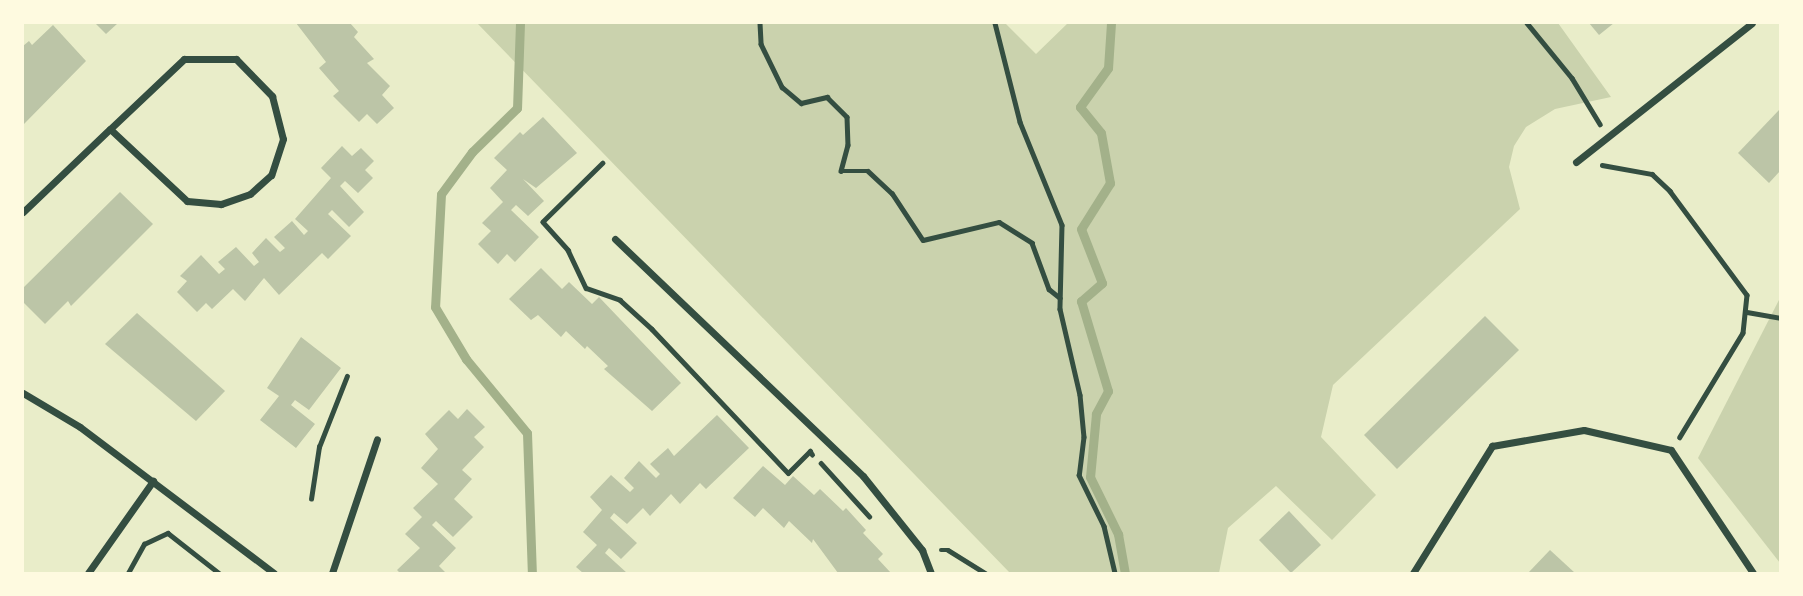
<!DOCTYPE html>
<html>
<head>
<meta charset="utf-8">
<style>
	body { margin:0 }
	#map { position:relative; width:1803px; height:596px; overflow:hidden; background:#e9edc9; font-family:Overpass,sans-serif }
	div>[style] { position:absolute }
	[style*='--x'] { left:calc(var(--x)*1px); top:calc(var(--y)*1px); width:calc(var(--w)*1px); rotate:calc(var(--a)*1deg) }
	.green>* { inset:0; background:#cad2ad }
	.stream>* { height:9px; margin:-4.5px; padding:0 4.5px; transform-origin:4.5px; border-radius:4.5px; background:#a3b18a }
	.building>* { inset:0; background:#bcc5a7 }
	.path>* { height:4.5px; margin:-2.25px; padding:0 2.25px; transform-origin:2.25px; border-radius:2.25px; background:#344e41 }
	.minor>* { height:7px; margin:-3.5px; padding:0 3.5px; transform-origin:3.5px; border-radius:3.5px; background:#344e41 }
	span { translate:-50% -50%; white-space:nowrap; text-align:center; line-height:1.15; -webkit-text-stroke:7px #fefae0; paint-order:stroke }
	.frame { position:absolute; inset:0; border:24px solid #fefae0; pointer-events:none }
</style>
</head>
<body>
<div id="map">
	<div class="green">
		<i style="clip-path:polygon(477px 23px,1005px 23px,1036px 54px,1068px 23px,1558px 23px,1611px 97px,1555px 109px,1526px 127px,1514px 146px,1509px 167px,1520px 209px,1333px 385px,1321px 437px,1376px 495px,1332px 540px,1276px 486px,1228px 528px,1219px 573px,1010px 573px)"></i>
		<i style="clip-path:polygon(1780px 298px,1780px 563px,1698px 458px)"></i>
	</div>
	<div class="stream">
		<i style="--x:520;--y:23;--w:85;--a:92"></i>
		<i style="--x:517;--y:108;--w:63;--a:135.6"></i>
		<i style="--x:472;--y:152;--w:52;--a:126.4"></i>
		<i style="--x:441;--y:194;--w:113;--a:93"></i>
		<i style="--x:435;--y:307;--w:61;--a:59.2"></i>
		<i style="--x:466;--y:359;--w:96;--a:50.5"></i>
		<i style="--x:527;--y:433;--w:140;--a:88"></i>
		<i style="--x:1111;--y:23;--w:45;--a:93.8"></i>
		<i style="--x:1108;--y:68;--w:48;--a:125.7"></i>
		<i style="--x:1080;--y:107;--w:33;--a:51"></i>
		<i style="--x:1101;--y:133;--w:51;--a:79.8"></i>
		<i style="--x:1110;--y:183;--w:54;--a:122.2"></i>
		<i style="--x:1081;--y:229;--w:58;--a:68.7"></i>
		<i style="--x:1102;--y:283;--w:28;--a:139"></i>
		<i style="--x:1081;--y:301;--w:94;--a:73.3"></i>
		<i style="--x:1108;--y:391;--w:26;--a:118"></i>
		<i style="--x:1096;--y:414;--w:63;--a:95.4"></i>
		<i style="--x:1090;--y:477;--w:64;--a:63.8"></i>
		<i style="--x:1118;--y:534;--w:40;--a:80"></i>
	</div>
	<div class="building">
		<i style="clip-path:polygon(95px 23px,118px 23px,106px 34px)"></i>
		<i style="clip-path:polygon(296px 23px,350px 23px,358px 32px,354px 37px,374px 59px,367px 63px,390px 86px,382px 95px,394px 108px,377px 124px,367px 114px,359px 122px,333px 96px,339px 91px,319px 68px,326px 62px)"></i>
		<i style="clip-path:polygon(1589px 23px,1614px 23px,1599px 35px)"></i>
		<i style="clip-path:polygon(53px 25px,86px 61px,24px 124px,23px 46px,29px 41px,32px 45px)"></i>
		<i style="clip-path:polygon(1780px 109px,1780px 171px,1769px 183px,1738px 153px)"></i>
		<i style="clip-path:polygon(543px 117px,577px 153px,536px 188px,523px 179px,544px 201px,528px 216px,516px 205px,511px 210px,539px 237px,515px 262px,507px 254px,498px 264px,478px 244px,491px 231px,482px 223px,503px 202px,490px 188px,507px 170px,494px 158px,520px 132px,523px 135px)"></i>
		<i style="clip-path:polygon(342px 146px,352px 156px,361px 148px,374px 161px,365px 170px,373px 178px,358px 193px,345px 181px,340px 186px,364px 212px,349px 227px,332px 210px,328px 214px,351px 236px,328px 259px,322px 253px,279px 295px,264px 278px,245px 301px,233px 289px,212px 309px,206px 303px,197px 312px,177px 292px,187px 281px,180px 276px,201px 255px,219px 274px,225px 269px,218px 262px,236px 247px,254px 266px,259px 262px,252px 253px,266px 238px,280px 252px,285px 248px,274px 237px,292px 221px,304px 235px,308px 231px,295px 219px,331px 178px,321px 168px)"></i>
		<i style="clip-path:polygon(120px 192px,153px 224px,71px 306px,68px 301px,45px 324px,23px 302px,23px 288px)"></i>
		<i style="clip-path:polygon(541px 268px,562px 289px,569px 282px,592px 304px,599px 297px,681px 383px,652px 411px,604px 369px,608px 366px,587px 346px,585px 349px,566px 331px,561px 337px,538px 315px,531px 320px,509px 299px)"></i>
		<i style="clip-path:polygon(137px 313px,225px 391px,196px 421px,105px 344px)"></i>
		<i style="clip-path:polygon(1485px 316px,1519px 350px,1397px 469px,1364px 435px)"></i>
		<i style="clip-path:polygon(301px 337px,341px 368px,309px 410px,295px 400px,291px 405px,315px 424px,296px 448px,260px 420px,279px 396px,267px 388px)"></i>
		<i style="clip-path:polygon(467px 409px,485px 427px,474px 437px,484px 447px,462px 470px,472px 479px,454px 499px,473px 517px,453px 537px,436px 521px,432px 525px,456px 548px,439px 566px,446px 573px,400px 573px,397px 570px,420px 548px,405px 534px,422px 517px,413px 508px,438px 484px,421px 468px,438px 449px,425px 434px,449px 410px,458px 419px)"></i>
		<i style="clip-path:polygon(717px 415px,749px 448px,706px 489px,700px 483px,680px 504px,671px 494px,650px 516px,643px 508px,627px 524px,614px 513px,610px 518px,637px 543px,621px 559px,609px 548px,605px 553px,627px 573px,583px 573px,576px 567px,597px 545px,583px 532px,602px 510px,590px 497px,611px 475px,630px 492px,634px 488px,624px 478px,639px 461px,656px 478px,660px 474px,650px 464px,668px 448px,674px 456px)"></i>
		<i style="clip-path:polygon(763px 466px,785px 485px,793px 476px,814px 495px,820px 489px,843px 511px,846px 508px,866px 530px,863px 533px,883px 554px,878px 559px,891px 573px,838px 573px,813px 539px,812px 543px,789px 521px,784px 528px,763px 508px,755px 517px,733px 498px)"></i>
		<i style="clip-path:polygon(1289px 511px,1321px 545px,1291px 573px,1259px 540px)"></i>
		<i style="clip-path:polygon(1550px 550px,1575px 573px,1528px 573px)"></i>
	</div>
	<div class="path">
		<i style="--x:760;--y:23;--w:21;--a:87"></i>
		<i style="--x:761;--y:44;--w:48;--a:64"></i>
		<i style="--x:782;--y:87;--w:25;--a:40"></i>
		<i style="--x:801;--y:103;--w:27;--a:-13"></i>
		<i style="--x:827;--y:97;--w:28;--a:45"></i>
		<i style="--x:847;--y:117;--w:28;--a:88"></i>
		<i style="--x:848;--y:145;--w:27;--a:105"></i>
		<i style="--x:841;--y:171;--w:27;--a:0"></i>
		<i style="--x:868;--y:171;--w:33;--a:43"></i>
		<i style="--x:892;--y:193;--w:56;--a:56.6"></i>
		<i style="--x:923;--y:240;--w:78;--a:-13.3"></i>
		<i style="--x:999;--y:222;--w:39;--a:32"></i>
		<i style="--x:1032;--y:243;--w:49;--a:69.7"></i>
		<i style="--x:1049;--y:289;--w:14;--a:39"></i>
		<i style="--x:995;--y:23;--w:102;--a:75.8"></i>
		<i style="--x:1020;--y:122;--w:111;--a:67.8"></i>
		<i style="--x:1062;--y:225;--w:84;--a:91.4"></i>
		<i style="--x:1060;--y:309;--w:88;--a:76.9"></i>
		<i style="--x:1080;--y:395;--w:42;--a:84.6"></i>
		<i style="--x:1084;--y:437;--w:38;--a:97"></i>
		<i style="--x:1079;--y:475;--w:57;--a:63.9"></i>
		<i style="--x:1104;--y:526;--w:48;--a:76.8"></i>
		<i style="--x:1527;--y:23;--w:71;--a:50.7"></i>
		<i style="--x:1572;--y:78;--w:54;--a:58.7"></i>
		<i style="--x:603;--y:163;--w:84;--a:135.5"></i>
		<i style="--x:543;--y:222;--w:38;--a:48"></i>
		<i style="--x:568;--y:250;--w:42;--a:64.7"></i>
		<i style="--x:586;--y:288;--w:36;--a:19"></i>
		<i style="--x:620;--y:300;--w:43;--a:42.2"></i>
		<i style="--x:652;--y:329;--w:198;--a:46.6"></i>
		<i style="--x:788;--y:473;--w:31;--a:-45"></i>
		<i style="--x:810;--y:451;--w:4;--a:56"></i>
		<i style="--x:1602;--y:165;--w:51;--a:10.2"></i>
		<i style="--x:1652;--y:174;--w:25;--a:43"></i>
		<i style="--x:1670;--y:191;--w:129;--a:53.5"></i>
		<i style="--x:1747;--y:295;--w:38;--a:96"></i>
		<i style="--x:1743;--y:333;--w:122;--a:121.2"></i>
		<i style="--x:1747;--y:312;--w:34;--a:10"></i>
		<i style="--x:821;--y:463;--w:72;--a:47.8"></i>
		<i style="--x:311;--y:499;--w:53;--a:-81.3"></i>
		<i style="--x:319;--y:447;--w:76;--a:-68.5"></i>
		<i style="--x:941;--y:550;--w:7;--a:0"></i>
		<i style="--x:948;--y:550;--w:44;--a:31.9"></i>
		<i style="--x:128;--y:573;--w:33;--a:-61"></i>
		<i style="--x:144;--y:544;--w:26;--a:-25"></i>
		<i style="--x:168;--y:533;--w:65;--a:38.1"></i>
	</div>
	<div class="minor">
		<i style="--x:1576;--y:162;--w:224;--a:-38.3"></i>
		<i style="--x:23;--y:212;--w:120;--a:-43.7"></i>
		<i style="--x:110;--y:129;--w:102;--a:-43.4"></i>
		<i style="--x:184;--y:59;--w:52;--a:0"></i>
		<i style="--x:236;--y:59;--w:52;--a:45.8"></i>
		<i style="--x:272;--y:96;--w:44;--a:75.7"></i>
		<i style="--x:283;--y:139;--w:38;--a:108"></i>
		<i style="--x:271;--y:175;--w:28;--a:138"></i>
		<i style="--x:250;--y:194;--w:31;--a:161"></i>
		<i style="--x:221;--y:204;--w:34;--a:-175"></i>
		<i style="--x:187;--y:201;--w:105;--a:-136.9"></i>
		<i style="--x:615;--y:239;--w:343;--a:43.7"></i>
		<i style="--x:863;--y:476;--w:95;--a:51.4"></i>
		<i style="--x:922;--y:550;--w:25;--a:69"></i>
		<i style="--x:23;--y:393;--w:66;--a:30.8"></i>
		<i style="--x:80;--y:427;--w:243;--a:37"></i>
		<i style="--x:88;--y:573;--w:113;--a:-54.8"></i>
		<i style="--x:332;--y:573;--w:141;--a:-71.4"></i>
		<i style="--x:1413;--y:573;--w:150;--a:-58.1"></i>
		<i style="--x:1492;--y:446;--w:93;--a:-9.9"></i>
		<i style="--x:1584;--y:430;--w:89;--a:12.9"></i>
		<i style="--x:1671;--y:450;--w:148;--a:56.3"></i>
	</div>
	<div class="frame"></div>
</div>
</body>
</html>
